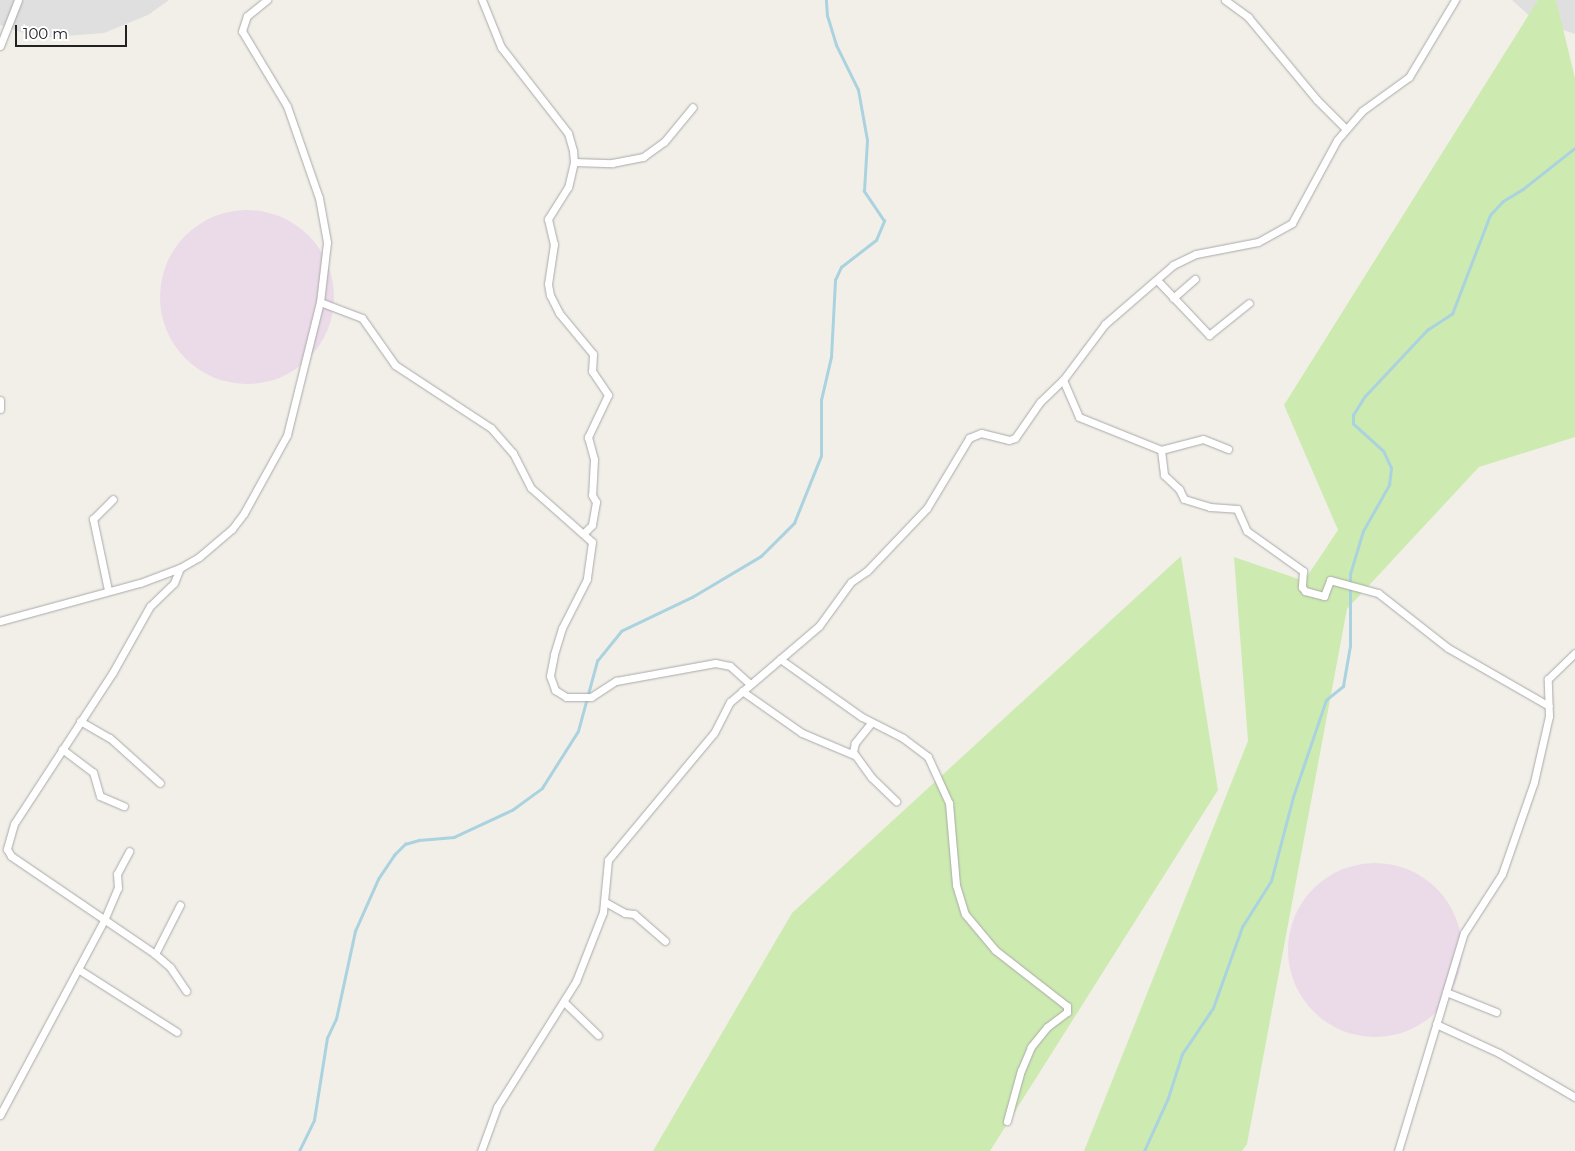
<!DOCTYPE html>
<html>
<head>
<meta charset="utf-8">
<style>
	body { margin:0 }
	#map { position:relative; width:1575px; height:1151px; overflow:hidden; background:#f2efe9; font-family:Montserrat,sans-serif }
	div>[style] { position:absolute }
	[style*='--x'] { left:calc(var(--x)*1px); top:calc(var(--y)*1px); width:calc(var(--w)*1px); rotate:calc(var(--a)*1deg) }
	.residential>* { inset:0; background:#e0dfdf }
	.industrial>* { inset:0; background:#ebdbe8 }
	.round { border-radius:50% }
	.grass>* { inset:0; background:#cdebb0 }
	.stream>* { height:2.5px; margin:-1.25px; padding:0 1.25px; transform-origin:1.25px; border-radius:1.25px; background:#aad3df }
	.roads { filter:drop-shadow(0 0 1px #a9a9a9) drop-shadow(0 0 1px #a9a9a9) }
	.street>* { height:7px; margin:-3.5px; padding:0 3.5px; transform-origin:3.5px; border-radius:3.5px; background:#fff }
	span { translate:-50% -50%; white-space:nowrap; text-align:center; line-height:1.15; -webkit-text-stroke:5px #fff; paint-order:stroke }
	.scale { position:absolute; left:15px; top:25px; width:112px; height:22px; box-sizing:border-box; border:2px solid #222; border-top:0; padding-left:6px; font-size:15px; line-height:18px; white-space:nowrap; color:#222; -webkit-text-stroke:4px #fff; paint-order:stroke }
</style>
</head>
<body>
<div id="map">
	<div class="residential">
		<i style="clip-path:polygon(0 0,169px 0,148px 15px,104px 33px,39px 38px,0 25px)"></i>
		<i style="clip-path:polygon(1512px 0,1575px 0,1575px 34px,1535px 21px)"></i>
	</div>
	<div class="industrial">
		<i class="round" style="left:160px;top:210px;width:174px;height:174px"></i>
		<i class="round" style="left:1288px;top:863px;width:174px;height:174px"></i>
	</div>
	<div class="grass">
		<i style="clip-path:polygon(1538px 0,1556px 0,1575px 78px,1575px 437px,1479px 467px,1347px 609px,1247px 1144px,1242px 1151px,1084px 1151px,1248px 741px,1234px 557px,1304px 581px,1338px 530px,1284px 405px)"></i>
		<i style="clip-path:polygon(1181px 556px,1218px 790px,990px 1151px,653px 1151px,792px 913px)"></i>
	</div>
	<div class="stream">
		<i style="--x:299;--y:1151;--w:34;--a:-64"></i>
		<i style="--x:314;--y:1120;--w:83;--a:-81"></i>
		<i style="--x:327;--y:1038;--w:21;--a:-65"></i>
		<i style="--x:336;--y:1019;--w:90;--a:-77.8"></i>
		<i style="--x:355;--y:931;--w:57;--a:-66.1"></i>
		<i style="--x:378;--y:879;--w:29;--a:-56"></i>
		<i style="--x:394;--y:855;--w:16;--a:-45"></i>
		<i style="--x:405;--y:844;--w:15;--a:-16"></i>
		<i style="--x:419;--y:840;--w:35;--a:-5"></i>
		<i style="--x:454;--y:837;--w:64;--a:-25"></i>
		<i style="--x:512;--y:810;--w:37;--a:-36"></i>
		<i style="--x:542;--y:788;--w:67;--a:-57.7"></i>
		<i style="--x:578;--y:731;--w:73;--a:-74.8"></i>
		<i style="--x:597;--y:661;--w:38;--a:-51"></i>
		<i style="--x:621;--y:631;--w:79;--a:-25.6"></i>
		<i style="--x:692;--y:597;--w:80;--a:-30.7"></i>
		<i style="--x:761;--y:556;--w:47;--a:-45"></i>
		<i style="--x:794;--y:523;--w:72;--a:-68.1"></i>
		<i style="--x:821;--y:456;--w:56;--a:-90"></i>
		<i style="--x:821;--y:400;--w:44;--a:-76.9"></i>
		<i style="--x:831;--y:357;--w:77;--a:-87"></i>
		<i style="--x:835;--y:280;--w:14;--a:-65"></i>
		<i style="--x:841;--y:267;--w:44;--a:-37.6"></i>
		<i style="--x:876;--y:240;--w:21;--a:-67"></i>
		<i style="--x:884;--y:221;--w:36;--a:-124"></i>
		<i style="--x:864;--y:191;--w:51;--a:-86.6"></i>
		<i style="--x:867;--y:140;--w:51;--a:-100.2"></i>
		<i style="--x:858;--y:90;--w:50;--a:-116.1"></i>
		<i style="--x:836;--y:45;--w:30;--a:-107"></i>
		<i style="--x:827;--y:16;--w:16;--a:-94"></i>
		<i style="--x:1144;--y:1151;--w:58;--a:-65.6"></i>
		<i style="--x:1168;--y:1098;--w:46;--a:-72.3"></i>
		<i style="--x:1182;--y:1054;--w:55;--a:-56"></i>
		<i style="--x:1213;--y:1008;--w:86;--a:-70.3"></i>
		<i style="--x:1242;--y:927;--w:54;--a:-57.8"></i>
		<i style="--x:1271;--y:881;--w:87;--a:-75.3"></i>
		<i style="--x:1293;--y:797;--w:102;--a:-71.2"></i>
		<i style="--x:1326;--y:700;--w:22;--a:-39"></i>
		<i style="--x:1343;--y:686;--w:41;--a:-80.1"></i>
		<i style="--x:1350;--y:646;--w:72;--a:-90"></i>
		<i style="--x:1350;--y:574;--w:45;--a:-73.2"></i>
		<i style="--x:1363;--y:531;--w:53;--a:-60.5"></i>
		<i style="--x:1389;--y:485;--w:17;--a:-83"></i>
		<i style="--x:1391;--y:468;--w:19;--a:-115"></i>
		<i style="--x:1383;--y:451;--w:40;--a:-138"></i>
		<i style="--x:1353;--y:424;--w:9;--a:-90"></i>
		<i style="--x:1353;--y:415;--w:22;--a:-58"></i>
		<i style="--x:1365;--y:396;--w:91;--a:-46.8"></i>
		<i style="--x:1427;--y:330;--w:30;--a:-33"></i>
		<i style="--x:1452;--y:314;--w:106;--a:-69"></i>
		<i style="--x:1490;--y:215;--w:19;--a:-47"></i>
		<i style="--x:1503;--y:201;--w:23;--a:-31"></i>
		<i style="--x:1523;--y:189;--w:66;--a:-38.3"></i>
	</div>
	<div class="roads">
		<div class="street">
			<i style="--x:482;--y:0;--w:51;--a:68"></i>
			<i style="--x:501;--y:47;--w:109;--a:52.1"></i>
			<i style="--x:568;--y:133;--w:19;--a:74"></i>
			<i style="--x:573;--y:151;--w:11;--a:85"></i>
			<i style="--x:574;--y:162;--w:26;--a:103"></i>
			<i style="--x:568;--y:187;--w:38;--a:122"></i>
			<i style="--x:548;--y:219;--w:26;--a:77"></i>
			<i style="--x:554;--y:244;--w:40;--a:98.5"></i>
			<i style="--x:548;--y:284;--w:11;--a:80"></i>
			<i style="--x:550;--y:295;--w:20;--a:63"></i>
			<i style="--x:559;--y:313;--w:53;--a:50.3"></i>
			<i style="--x:593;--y:354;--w:17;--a:93"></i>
			<i style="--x:592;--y:371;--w:29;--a:56"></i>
			<i style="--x:608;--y:395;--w:47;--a:115.5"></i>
			<i style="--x:588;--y:437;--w:23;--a:75"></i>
			<i style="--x:594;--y:459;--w:36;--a:93"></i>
			<i style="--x:592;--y:495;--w:8;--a:60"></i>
			<i style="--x:596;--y:502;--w:23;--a:100"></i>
			<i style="--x:592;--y:525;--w:11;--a:135"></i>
			<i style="--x:1225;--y:0;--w:29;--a:36"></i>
			<i style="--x:1248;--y:17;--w:108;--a:50.3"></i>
			<i style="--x:1317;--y:100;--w:41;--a:45"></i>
			<i style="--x:0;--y:46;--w:49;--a:-68.6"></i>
			<i style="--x:574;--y:162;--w:38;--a:2"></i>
			<i style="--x:612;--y:163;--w:32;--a:-11"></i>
			<i style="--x:643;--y:157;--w:26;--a:-36"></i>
			<i style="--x:664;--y:142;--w:45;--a:-50.4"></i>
			<i style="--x:1157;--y:280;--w:76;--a:46.6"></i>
			<i style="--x:1209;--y:335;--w:51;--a:-38.7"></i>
			<i style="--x:1173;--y:298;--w:29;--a:-41"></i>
			<i style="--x:320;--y:302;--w:45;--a:20.9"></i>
			<i style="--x:362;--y:318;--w:57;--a:54.9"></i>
			<i style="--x:395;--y:365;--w:115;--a:33.3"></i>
			<i style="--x:491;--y:428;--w:33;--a:49"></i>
			<i style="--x:513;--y:453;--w:39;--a:63"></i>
			<i style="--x:531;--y:488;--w:81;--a:41.5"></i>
			<i style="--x:592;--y:542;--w:37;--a:98"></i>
			<i style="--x:587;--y:579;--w:55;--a:117"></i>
			<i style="--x:562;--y:628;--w:28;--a:107"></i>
			<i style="--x:554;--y:655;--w:21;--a:101"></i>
			<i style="--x:550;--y:676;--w:15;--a:70"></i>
			<i style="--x:555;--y:690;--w:13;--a:32"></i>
			<i style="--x:566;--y:697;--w:25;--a:0"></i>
			<i style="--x:591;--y:697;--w:30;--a:-33"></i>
			<i style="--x:616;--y:681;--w:101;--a:-10.3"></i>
			<i style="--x:715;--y:663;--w:15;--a:11"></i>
			<i style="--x:730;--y:666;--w:27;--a:42"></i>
			<i style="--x:1063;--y:380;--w:40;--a:66.6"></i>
			<i style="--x:1079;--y:417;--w:88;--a:21.9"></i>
			<i style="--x:1161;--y:450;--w:25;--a:83"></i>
			<i style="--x:1164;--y:475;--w:21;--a:43"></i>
			<i style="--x:1179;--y:489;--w:11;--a:63"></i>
			<i style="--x:1184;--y:499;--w:27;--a:17"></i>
			<i style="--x:1210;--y:507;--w:27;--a:4"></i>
			<i style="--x:1237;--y:509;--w:24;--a:66"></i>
			<i style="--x:1247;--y:531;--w:69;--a:35.5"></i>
			<i style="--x:1303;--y:571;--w:16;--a:94"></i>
			<i style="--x:1302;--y:587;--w:5;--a:53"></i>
			<i style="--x:1305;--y:591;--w:20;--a:15"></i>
			<i style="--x:1324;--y:596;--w:17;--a:-69"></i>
			<i style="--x:1330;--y:580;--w:50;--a:15.2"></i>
			<i style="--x:1378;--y:593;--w:89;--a:38.2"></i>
			<i style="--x:1448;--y:648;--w:116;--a:29.9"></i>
			<i style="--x:0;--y:400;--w:9;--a:90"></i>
			<i style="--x:1161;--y:450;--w:43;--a:-14.7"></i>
			<i style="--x:1203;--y:439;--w:27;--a:22"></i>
			<i style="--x:180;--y:568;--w:16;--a:112"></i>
			<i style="--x:174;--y:583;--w:33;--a:136"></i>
			<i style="--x:150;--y:606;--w:76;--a:119.3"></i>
			<i style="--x:113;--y:672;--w:181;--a:123.1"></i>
			<i style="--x:14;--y:824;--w:26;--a:106"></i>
			<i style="--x:7;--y:849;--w:8;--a:60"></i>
			<i style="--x:11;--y:856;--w:174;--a:34.2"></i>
			<i style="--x:155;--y:954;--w:20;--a:41"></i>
			<i style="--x:170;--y:967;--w:29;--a:56"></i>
			<i style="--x:108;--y:590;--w:73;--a:-101.9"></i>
			<i style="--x:93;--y:519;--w:28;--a:-45"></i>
			<i style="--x:0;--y:621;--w:145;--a:-15.2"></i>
			<i style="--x:140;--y:583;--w:43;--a:-20.6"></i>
			<i style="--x:180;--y:568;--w:22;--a:-30"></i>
			<i style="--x:199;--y:557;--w:43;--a:-40.3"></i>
			<i style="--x:232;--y:529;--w:20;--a:-53"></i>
			<i style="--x:244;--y:513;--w:89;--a:-61.1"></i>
			<i style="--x:287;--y:435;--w:137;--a:-76.1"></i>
			<i style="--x:320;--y:302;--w:60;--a:-83.3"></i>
			<i style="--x:327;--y:242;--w:45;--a:-100.3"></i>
			<i style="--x:319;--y:198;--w:97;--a:-109.2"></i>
			<i style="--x:287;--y:106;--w:87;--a:-121"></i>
			<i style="--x:242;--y:31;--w:16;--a:-72"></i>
			<i style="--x:247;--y:16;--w:26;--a:-39"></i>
			<i style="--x:780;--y:659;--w:100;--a:35.3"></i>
			<i style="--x:862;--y:717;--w:46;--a:27.1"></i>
			<i style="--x:903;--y:738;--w:31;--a:37"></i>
			<i style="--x:928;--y:757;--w:51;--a:65.5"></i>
			<i style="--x:949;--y:803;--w:82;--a:85.1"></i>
			<i style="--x:956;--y:885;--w:30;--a:73"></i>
			<i style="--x:965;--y:914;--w:47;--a:50.2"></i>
			<i style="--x:995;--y:950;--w:91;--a:37.9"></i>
			<i style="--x:1067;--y:1006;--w:6;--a:90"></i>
			<i style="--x:1067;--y:1012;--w:25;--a:143"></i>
			<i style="--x:1047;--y:1027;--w:26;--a:129"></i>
			<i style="--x:1031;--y:1047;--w:25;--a:113"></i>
			<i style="--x:1021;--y:1070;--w:53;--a:105.4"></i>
			<i style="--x:742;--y:691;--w:73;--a:35"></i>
			<i style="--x:802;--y:733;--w:56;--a:22.9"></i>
			<i style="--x:80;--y:721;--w:34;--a:30"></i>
			<i style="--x:110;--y:738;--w:67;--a:42"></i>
			<i style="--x:871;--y:723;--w:26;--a:129"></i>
			<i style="--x:855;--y:743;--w:9;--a:103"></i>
			<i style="--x:853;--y:752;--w:31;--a:54"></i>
			<i style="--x:871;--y:777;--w:35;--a:44"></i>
			<i style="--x:62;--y:749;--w:39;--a:37"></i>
			<i style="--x:93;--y:772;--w:25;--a:74"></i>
			<i style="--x:100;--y:796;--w:26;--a:23"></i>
			<i style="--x:605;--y:902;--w:23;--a:29"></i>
			<i style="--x:625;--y:913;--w:9;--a:6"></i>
			<i style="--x:634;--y:914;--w:41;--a:41.1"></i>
			<i style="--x:155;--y:954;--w:55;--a:-63"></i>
			<i style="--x:78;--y:969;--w:117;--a:32.5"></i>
			<i style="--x:1446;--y:992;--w:54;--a:21.8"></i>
			<i style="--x:565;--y:1003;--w:46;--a:44.1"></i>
			<i style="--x:1436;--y:1024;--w:69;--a:24.7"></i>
			<i style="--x:1499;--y:1053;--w:88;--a:30.1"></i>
			<i style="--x:0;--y:1115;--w:223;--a:-61.9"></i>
			<i style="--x:105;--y:918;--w:33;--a:-67"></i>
			<i style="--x:118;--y:888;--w:14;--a:-94"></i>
			<i style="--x:117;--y:874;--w:26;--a:-62"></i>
			<i style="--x:481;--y:1151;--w:47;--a:-70"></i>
			<i style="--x:497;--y:1107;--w:149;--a:-57.9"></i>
			<i style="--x:576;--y:981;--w:74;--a:-68.6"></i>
			<i style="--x:603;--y:912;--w:52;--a:-84.5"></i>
			<i style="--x:608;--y:860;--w:165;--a:-50.2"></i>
			<i style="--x:714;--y:733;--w:35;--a:-63"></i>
			<i style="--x:730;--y:702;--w:117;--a:-40.5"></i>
			<i style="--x:819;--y:626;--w:54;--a:-54"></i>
			<i style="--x:851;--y:582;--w:19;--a:-35"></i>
			<i style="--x:867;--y:571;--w:87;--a:-46.4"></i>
			<i style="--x:927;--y:508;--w:82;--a:-59"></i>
			<i style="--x:969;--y:438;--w:13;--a:-23"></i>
			<i style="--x:981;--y:433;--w:29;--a:14"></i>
			<i style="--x:1009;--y:440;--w:6;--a:-18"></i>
			<i style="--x:1015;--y:438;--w:44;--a:-55.2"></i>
			<i style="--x:1040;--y:402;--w:32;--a:-44"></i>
			<i style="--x:1063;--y:380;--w:70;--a:-53.1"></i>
			<i style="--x:1105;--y:324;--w:90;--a:-40.9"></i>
			<i style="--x:1173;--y:265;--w:25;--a:-26"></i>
			<i style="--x:1196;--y:254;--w:63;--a:-11"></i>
			<i style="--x:1258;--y:242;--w:39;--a:-29"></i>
			<i style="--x:1292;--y:223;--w:94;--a:-61.5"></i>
			<i style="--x:1337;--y:140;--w:38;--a:-49"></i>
			<i style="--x:1362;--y:111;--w:58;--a:-35.9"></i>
			<i style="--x:1409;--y:77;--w:90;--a:-59.1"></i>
			<i style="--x:1398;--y:1151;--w:228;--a:-73.2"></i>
			<i style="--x:1464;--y:933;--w:70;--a:-57.2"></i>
			<i style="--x:1502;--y:874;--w:97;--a:-70.8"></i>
			<i style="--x:1534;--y:782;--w:68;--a:-77.2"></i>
			<i style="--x:1549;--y:716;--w:37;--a:-92"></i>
			<i style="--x:1548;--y:679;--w:37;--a:-44"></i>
		</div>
	</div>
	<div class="scale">100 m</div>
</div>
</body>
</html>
